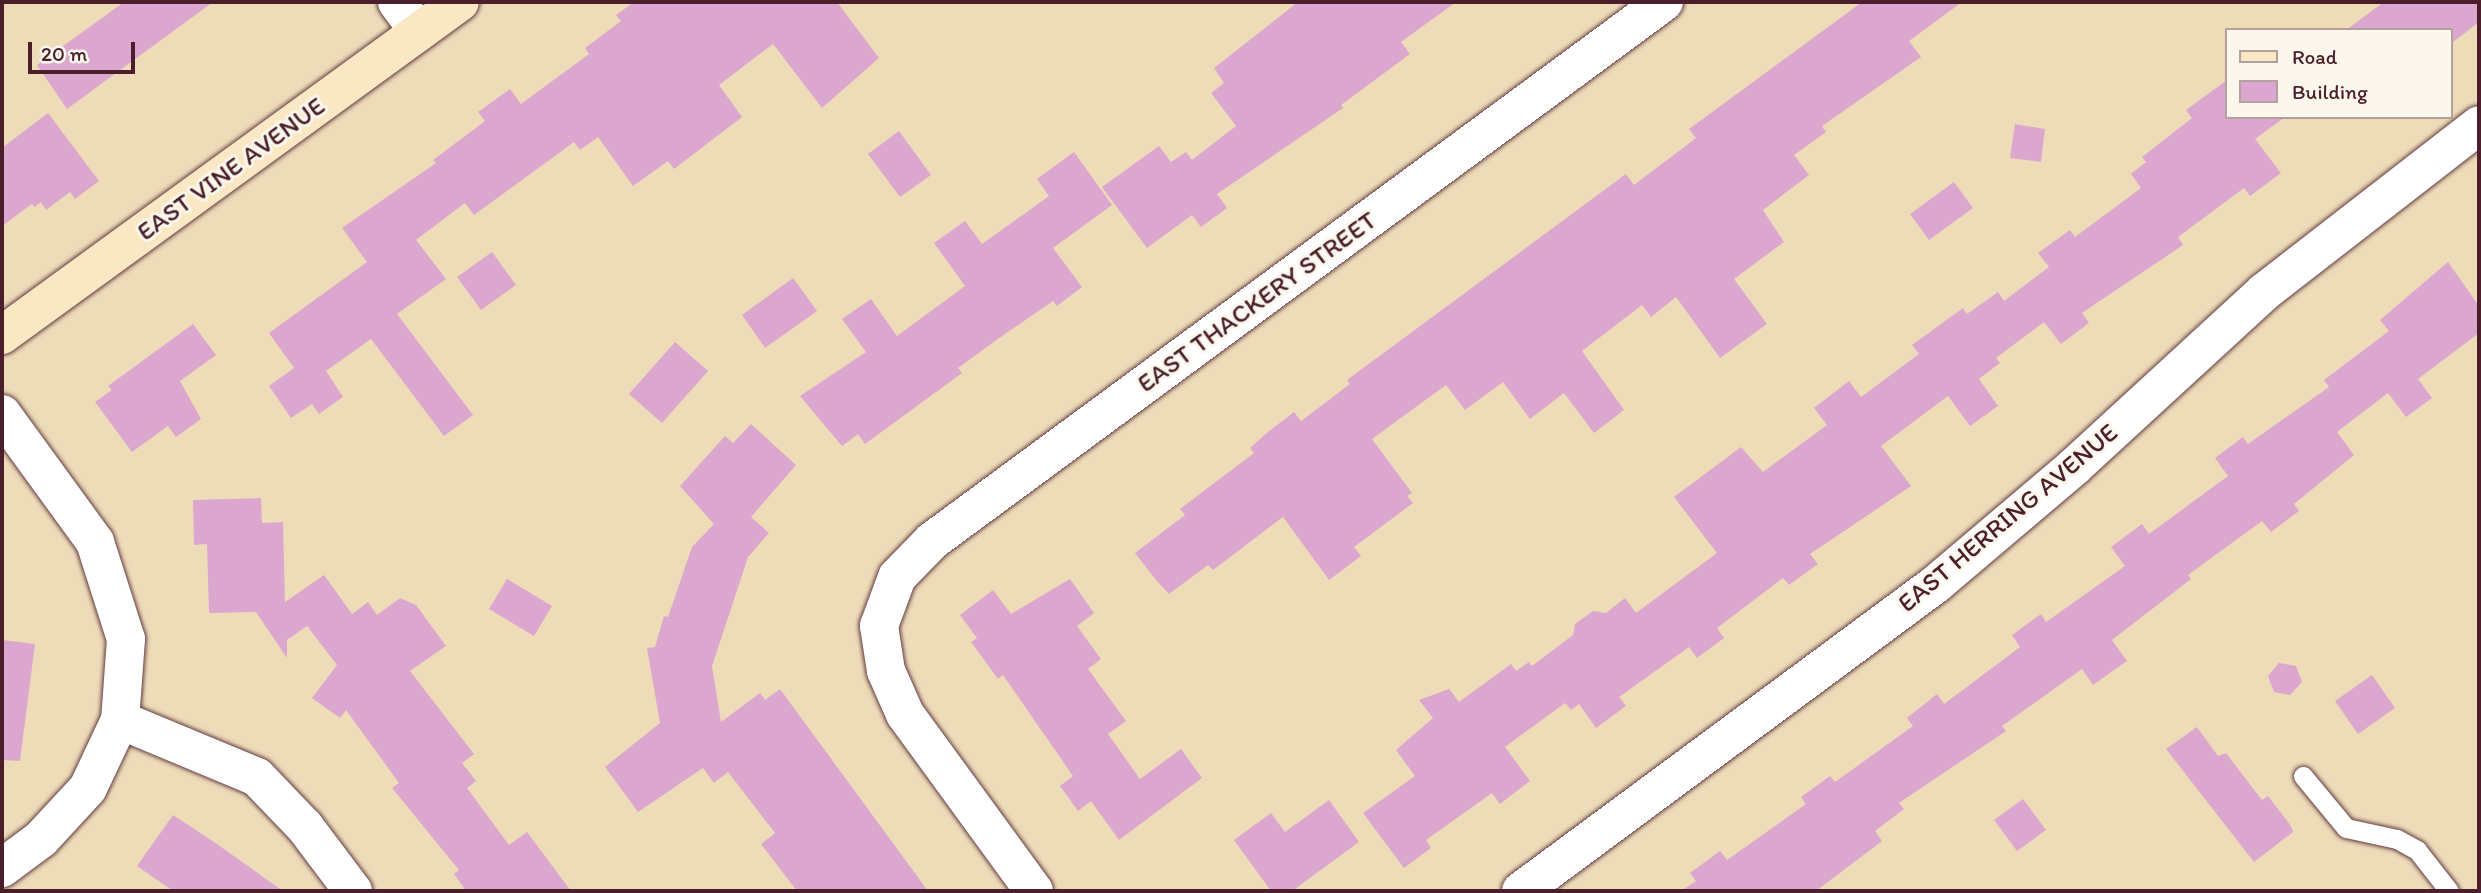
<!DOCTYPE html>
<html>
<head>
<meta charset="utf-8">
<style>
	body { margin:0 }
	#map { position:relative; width:2481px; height:893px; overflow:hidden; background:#eedcb9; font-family:Itim,sans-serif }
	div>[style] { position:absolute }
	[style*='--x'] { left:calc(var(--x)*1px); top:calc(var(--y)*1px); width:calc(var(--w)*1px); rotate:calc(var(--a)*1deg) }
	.building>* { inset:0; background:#dca7ce }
	.roads { filter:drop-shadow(0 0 2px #633b40) drop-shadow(0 0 2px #633b40) }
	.lane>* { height:19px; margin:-9.5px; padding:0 9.5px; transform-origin:9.5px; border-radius:9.5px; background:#fff }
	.street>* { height:38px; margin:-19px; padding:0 19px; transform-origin:19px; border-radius:19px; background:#fff }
	.secondary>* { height:38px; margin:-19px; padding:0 19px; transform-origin:19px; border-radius:19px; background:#fae7c3 }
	span { translate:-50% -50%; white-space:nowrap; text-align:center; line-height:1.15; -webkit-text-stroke:6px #fbf7ec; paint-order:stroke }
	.street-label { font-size:26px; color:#4a1f2b }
	.frame { position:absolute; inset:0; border:4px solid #4a1f2b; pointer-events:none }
	.legend { position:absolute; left:2225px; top:28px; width:228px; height:91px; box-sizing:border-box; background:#fbf7ec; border:2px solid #b4a19f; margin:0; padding:9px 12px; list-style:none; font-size:21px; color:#4a1f2b }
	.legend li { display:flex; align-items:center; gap:14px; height:35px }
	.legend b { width:35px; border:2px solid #b4a19f }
	.scale { position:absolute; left:28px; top:42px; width:107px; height:32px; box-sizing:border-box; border:4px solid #4a1f2b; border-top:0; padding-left:9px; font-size:21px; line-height:24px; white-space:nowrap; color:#4a1f2b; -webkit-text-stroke:5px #fbf7ec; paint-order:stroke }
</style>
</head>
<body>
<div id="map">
	<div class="building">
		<i style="clip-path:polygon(124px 2px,213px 2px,67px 109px,37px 65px)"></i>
		<i style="clip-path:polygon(634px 2px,837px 2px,879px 58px,822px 108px,773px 44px,719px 85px,742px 117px,674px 169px,668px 161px,633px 186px,598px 137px,580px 150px,574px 142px,474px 215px,465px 203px,416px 240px,446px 279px,397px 314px,473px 415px,444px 436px,371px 339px,326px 371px,343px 397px,319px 414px,312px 404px,291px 418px,269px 386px,294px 368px,269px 333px,367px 262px,342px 228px,436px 163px,433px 160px,485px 121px,478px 112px,510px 89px,521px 104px,589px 54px,585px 48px,621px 21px,616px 15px)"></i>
		<i style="clip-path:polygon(1298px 2px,1456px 2px,1401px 42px,1410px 54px,1341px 105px,1343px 108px,1217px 194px,1227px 208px,1201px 227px,1192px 215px,1147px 248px,1102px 187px,1159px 146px,1171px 162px,1186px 152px,1192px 160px,1236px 126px,1211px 93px,1224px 83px,1214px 68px)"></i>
		<i style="clip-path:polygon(1862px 2px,1962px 2px,1909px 41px,1921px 57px,1822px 126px,1826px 132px,1794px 155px,1809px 175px,1763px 210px,1784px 242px,1734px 279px,1767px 324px,1720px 358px,1676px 297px,1651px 317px,1642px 305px,1582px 351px,1624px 410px,1594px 433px,1564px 393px,1530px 419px,1503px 382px,1465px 410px,1446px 385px,1372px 439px,1412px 493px,1407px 496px,1413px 503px,1354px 547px,1361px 556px,1329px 580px,1283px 517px,1213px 570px,1208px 565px,1169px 594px,1156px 580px,1135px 553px,1185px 515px,1180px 509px,1254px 453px,1250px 448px,1268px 432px,1294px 412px,1301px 421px,1350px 384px,1347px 380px,1626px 174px,1634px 185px,1696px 138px,1689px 129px)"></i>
		<i style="clip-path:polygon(2384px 2px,2479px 2px,2479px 22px,2453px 42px,2451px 30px,2346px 30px)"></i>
		<i style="clip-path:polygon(2227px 80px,2227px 117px,2285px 117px,2255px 139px,2281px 173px,2250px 196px,2244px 188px,2178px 237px,2183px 245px,2082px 313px,2089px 323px,2061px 344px,2044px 322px,1996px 358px,2000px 363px,1979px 379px,1998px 406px,1970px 426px,1948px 396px,1881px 446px,1911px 486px,1810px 554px,1818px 564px,1789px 585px,1783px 578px,1717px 628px,1724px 638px,1697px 658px,1689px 647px,1619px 697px,1626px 706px,1596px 728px,1579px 704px,1571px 710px,1565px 703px,1505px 747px,1530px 781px,1500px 804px,1492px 793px,1426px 840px,1431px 848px,1404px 868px,1363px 813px,1415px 776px,1396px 750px,1433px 718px,1419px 700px,1449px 689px,1459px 702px,1511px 664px,1516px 671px,1529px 662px,1532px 666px,1573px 635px,1575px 624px,1593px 611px,1606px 613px,1625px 598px,1636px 613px,1717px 553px,1674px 497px,1741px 447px,1763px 472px,1827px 425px,1814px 408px,1849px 381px,1861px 397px,1919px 354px,1912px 345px,1963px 308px,1967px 314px,1998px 292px,2004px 301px,2049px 267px,2038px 253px,2070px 230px,2075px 237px,2141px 188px,2131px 174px,2146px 162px,2142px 157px,2192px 118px,2186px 110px)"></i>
		<i style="clip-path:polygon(48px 113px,99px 181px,75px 199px,70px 192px,46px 210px,41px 202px,35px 207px,32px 204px,2px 226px,2px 148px)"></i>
		<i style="clip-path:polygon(2015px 124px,2045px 129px,2041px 162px,2010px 158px)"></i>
		<i style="clip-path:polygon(899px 131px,931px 175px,900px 197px,868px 154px)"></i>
		<i style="clip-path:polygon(1074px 152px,1112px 205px,1053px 248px,1082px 287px,1057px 306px,1053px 301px,1002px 336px,958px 368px,962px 373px,865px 444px,858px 434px,842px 446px,800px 396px,866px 352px,842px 319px,871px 299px,897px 336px,965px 286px,934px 243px,965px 221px,982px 244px,1049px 196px,1037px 179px)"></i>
		<i style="clip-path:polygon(1954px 182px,1973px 208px,1929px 240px,1910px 214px)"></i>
		<i style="clip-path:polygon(492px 252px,516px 285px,481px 310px,457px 277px)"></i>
		<i style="clip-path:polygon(2448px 262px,2479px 306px,2479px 333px,2418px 379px,2432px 398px,2406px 417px,2388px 393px,2337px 432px,2354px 455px,2294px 504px,2299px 511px,2271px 532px,2262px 521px,2188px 575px,2191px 579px,2112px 640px,2127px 661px,2093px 685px,2082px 669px,2002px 726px,2006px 731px,1899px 803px,1904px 809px,1875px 831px,1882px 841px,1816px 891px,1681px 891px,1696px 881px,1690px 873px,1720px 851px,1727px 860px,1806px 804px,1801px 797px,1830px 776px,1835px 782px,1913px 726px,1907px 718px,1937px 694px,1944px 704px,2020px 647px,2012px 635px,2041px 614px,2046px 622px,2125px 566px,2111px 547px,2142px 524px,2149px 534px,2228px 476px,2215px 458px,2243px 437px,2248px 444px,2329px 387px,2324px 380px,2389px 331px,2380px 320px)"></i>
		<i style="clip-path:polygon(793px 278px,817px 311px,765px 348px,742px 315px)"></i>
		<i style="clip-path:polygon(193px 324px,216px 355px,180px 381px,201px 419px,176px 437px,168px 426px,132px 452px,95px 402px,112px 390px,108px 386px)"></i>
		<i style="clip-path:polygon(675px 342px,708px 371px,662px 423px,629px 394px)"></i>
		<i style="clip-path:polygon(751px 424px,796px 465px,751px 517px,769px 533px,748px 557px,712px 666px,721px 722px,760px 693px,765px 700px,780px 689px,928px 891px,797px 891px,761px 844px,775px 833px,728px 772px,714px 783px,703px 768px,638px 812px,605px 767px,660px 723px,647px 648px,655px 647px,664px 616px,668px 617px,692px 547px,714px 524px,680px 486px,725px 436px,733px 443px)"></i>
		<i style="clip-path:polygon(261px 498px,262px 523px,283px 522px,285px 602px,324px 575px,352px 614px,368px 602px,377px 615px,400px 598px,416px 605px,446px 646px,410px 671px,474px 754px,462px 763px,476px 781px,467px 788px,509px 845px,527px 832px,571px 891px,466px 891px,454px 874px,459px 870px,392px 788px,399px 783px,346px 710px,340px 718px,312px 698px,337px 665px,307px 626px,287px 640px,287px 658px,256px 612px,209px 613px,207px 544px,194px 545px,193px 500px)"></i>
		<i style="clip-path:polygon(507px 579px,552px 606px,534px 636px,489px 609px)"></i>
		<i style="clip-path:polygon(1070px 579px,1094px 613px,1077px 626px,1101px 659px,1088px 669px,1126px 721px,1108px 734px,1140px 779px,1181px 749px,1202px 778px,1119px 840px,1091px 801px,1078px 811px,1060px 786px,1073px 776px,1003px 675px,998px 679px,971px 642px,977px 638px,960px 615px,993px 590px,1011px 614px)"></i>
		<i style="clip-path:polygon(2px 640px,35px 644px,20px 761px,2px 760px)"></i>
		<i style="clip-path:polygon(2279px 663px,2296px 666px,2302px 682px,2290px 695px,2274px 692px,2268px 676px)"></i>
		<i style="clip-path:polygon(2372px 675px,2395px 708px,2358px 734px,2335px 701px)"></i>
		<i style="clip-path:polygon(2197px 727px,2218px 756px,2226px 753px,2262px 800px,2268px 796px,2291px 826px,2293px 832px,2254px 862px,2166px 749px)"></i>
		<i style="clip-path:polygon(2023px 799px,2046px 830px,2017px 851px,1994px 820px)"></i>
		<i style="clip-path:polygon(1329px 800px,1359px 842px,1292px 891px,1271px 891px,1234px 840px,1271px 813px,1285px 832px)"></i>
		<i style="clip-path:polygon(173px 815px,214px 842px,283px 891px,173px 891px,137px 866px)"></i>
	</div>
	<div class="roads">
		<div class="lane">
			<i style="--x:2303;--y:776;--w:67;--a:50.4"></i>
			<i style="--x:2346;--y:828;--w:52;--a:12.2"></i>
			<i style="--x:2397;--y:839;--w:23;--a:29"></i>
			<i style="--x:2417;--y:850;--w:52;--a:52"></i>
		</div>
		<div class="street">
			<i style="--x:397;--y:2;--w:37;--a:54"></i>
			<i style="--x:2;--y:414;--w:158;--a:54"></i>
			<i style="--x:95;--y:542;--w:102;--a:72.3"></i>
			<i style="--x:126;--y:639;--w:81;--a:94.2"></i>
			<i style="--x:120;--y:720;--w:148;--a:22.6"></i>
			<i style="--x:257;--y:777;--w:69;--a:46.2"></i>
			<i style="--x:305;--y:827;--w:80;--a:53.1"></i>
			<i style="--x:2;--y:868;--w:49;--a:-36.6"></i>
			<i style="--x:41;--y:839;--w:69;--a:-47.3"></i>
			<i style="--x:88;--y:788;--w:75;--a:-64.8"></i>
			<i style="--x:1034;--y:891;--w:219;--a:-126.1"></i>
			<i style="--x:905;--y:714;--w:47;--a:-113.8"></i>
			<i style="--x:886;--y:671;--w:46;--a:-98.8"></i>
			<i style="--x:879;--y:626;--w:52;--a:-69.8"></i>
			<i style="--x:897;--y:577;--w:50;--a:-45.8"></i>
			<i style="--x:932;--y:541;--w:909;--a:-36.37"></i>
			<i style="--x:1521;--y:891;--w:516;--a:-36.49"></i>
			<i style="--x:1936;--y:584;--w:182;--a:-40.3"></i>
			<i style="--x:2075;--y:466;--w:257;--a:-42.6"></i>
			<i style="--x:2264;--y:292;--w:272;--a:-37.8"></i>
		</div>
		<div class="secondary">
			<i style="--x:2;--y:335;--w:566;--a:-36.02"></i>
		</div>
	</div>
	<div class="street-label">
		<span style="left:231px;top:169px;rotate:-36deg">EAST VINE AVENUE</span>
		<span style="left:1257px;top:302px;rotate:-36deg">EAST THACKERY STREET</span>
		<span style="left:2008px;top:518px;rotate:-40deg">EAST HERRING AVENUE</span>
	</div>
	<div class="frame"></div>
	<ul class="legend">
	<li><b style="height:9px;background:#fae7c3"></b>Road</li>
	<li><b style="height:19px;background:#dca7ce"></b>Building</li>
	</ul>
	<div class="scale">20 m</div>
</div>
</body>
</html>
